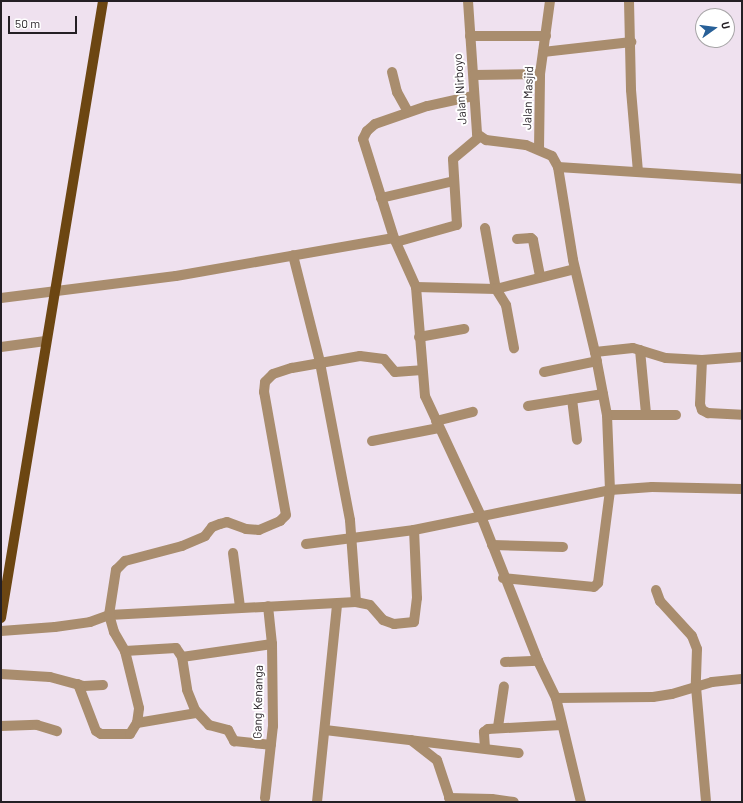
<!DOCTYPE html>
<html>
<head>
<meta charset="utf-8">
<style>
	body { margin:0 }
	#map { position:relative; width:743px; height:803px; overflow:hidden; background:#efe1ef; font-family:Barlow,sans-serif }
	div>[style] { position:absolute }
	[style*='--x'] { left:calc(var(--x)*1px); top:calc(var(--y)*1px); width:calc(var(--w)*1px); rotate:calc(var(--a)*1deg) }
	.minor>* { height:10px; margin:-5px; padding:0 5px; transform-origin:5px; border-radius:5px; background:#a98d6e }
	.major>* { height:10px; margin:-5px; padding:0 5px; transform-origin:5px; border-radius:5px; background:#6c4612 }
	span { translate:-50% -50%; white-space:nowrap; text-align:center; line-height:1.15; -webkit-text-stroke:4px #fff; paint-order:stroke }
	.street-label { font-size:12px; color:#241f24 }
	.frame { position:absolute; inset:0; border:2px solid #241f24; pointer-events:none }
	.north { position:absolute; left:695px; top:8px; width:40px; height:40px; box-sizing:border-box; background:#fff; border:1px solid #a7a5a7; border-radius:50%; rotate:76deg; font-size:11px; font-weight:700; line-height:16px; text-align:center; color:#241f24 }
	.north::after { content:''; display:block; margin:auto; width:14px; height:18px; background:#286098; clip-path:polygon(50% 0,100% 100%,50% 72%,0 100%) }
	.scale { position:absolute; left:8px; top:16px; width:69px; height:18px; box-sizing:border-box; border:2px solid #241f24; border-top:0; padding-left:5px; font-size:12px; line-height:14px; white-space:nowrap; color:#241f24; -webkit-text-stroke:3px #fff; paint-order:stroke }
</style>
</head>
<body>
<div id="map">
	<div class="minor">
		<i style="--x:468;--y:1;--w:133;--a:86.1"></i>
		<i style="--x:477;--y:134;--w:11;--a:34"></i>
		<i style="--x:486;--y:140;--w:40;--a:7.1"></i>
		<i style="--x:526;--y:145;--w:28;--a:23"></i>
		<i style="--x:552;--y:156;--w:13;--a:61"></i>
		<i style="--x:558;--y:167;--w:94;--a:80.8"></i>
		<i style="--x:573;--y:260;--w:95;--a:76.6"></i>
		<i style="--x:595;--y:352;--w:38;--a:-6"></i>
		<i style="--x:633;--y:348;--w:34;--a:17"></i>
		<i style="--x:666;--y:358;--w:36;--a:3"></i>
		<i style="--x:702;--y:360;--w:40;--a:-4.3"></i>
		<i style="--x:629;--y:1;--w:89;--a:88.7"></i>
		<i style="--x:631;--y:90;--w:81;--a:85.1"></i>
		<i style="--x:470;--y:36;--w:76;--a:0"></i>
		<i style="--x:543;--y:52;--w:89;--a:-6.5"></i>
		<i style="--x:392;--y:72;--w:21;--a:76"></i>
		<i style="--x:397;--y:92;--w:23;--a:61"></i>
		<i style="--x:474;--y:75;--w:66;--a:-0.9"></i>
		<i style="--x:473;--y:96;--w:47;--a:167.7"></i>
		<i style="--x:427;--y:106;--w:55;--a:160.9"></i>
		<i style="--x:375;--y:124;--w:11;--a:139"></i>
		<i style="--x:367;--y:131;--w:9;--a:117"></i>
		<i style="--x:363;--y:139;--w:104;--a:72.6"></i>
		<i style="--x:394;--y:238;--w:54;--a:65.8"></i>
		<i style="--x:416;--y:287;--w:109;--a:85.3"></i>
		<i style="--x:425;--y:396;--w:132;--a:65"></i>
		<i style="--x:481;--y:516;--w:156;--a:68.5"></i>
		<i style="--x:538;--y:661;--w:41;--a:64.1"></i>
		<i style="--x:556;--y:698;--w:97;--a:-0.6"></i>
		<i style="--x:653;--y:697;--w:19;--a:-9"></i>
		<i style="--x:672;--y:694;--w:42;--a:-16.7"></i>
		<i style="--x:712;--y:682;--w:30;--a:-6"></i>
		<i style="--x:539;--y:149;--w:75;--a:-89.2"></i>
		<i style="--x:540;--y:74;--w:74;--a:-82.2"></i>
		<i style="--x:558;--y:167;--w:184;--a:3.7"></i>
		<i style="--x:381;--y:198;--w:75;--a:-13.1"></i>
		<i style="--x:485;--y:228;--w:62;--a:79.8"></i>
		<i style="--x:496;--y:289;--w:19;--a:58"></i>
		<i style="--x:506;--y:305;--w:44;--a:79.5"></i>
		<i style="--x:517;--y:239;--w:14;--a:-4"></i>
		<i style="--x:531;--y:238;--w:3;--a:45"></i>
		<i style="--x:533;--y:240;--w:38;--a:79"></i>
		<i style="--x:396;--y:242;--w:63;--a:-15.6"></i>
		<i style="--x:457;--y:225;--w:66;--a:-93.5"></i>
		<i style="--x:453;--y:159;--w:34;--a:-40"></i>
		<i style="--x:416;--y:287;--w:80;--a:1.4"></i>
		<i style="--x:496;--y:289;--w:81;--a:-14.2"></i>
		<i style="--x:1;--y:298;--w:176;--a:-7.2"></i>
		<i style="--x:176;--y:276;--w:221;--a:-9.9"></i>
		<i style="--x:419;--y:337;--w:46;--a:-10.1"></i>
		<i style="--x:1;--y:347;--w:45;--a:-7.6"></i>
		<i style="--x:640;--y:350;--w:64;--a:84.6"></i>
		<i style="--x:702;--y:360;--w:44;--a:92.6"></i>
		<i style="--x:700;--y:404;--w:6;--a:72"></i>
		<i style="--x:702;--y:410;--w:7;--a:27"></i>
		<i style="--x:708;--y:413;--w:34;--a:3"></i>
		<i style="--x:544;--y:372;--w:54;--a:-11.7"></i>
		<i style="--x:572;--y:399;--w:41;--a:83"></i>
		<i style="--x:528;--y:406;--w:76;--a:-9.1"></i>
		<i style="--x:607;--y:415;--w:69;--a:0"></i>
		<i style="--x:436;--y:421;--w:38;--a:-14"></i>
		<i style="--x:372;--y:441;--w:68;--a:-11"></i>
		<i style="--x:306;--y:544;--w:109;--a:-7.4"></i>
		<i style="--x:414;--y:530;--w:200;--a:-11.5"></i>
		<i style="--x:610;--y:490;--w:42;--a:-4.1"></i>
		<i style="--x:652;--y:487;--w:90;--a:1.3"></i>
		<i style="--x:492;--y:545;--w:71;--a:1.6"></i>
		<i style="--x:233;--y:553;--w:54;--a:82.6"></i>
		<i style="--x:503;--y:578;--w:91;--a:5.6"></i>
		<i style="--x:594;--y:587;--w:6;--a:-45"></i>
		<i style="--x:598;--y:583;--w:94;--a:-82.6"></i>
		<i style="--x:610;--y:490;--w:75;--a:-92.3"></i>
		<i style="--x:607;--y:415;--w:64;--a:-100.8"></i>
		<i style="--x:656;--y:590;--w:12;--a:70"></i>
		<i style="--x:660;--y:601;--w:47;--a:47.6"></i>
		<i style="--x:692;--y:636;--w:14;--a:69"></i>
		<i style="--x:697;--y:649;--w:38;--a:92"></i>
		<i style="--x:696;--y:687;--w:115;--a:85"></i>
		<i style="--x:356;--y:602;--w:14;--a:12"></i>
		<i style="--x:370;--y:605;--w:20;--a:49"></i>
		<i style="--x:383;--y:620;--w:12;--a:20"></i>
		<i style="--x:394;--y:624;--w:20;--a:-6"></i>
		<i style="--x:414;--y:622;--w:24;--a:-83"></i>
		<i style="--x:417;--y:598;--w:68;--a:-92.5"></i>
		<i style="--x:1;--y:631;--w:54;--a:-4.2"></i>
		<i style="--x:55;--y:627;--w:35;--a:-8"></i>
		<i style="--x:90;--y:622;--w:20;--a:-20"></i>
		<i style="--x:109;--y:615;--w:247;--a:-3"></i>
		<i style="--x:356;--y:602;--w:82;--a:-94.2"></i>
		<i style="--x:350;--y:520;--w:161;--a:-100.8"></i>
		<i style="--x:320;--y:362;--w:110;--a:-104.2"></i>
		<i style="--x:125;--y:651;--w:51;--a:-3.4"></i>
		<i style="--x:176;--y:648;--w:11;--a:56"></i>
		<i style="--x:182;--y:657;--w:33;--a:81"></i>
		<i style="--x:187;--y:690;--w:22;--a:68"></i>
		<i style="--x:195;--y:710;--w:21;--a:47"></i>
		<i style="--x:209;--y:725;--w:20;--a:15"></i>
		<i style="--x:228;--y:730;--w:13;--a:61"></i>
		<i style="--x:234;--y:741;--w:37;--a:6"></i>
		<i style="--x:182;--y:657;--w:91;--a:-8.2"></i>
		<i style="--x:505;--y:662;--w:33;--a:-2"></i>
		<i style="--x:1;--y:674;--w:49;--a:3.5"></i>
		<i style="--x:50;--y:677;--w:35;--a:15"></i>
		<i style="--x:84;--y:686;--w:19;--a:-3"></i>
		<i style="--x:78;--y:684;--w:50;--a:69"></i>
		<i style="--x:96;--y:731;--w:6;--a:31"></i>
		<i style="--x:101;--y:734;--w:29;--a:0"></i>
		<i style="--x:130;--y:734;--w:13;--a:-58"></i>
		<i style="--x:137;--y:723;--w:61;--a:-9.5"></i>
		<i style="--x:556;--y:698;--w:107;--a:76.5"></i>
		<i style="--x:137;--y:723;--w:15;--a:-82"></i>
		<i style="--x:139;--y:708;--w:59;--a:-103.8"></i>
		<i style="--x:125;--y:651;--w:22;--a:-120"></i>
		<i style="--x:114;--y:632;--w:18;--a:-106"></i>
		<i style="--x:109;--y:615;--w:46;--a:-81.2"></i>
		<i style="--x:116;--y:570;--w:13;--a:-45"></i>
		<i style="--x:125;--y:561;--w:59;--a:-14.7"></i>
		<i style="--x:182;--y:546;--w:25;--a:-23"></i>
		<i style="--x:205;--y:536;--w:11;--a:-52"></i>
		<i style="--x:212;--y:527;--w:9;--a:-21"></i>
		<i style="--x:220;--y:524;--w:7;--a:-16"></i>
		<i style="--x:227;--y:522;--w:20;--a:20"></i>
		<i style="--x:246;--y:529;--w:13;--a:4"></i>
		<i style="--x:259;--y:530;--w:23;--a:-23"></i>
		<i style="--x:280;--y:521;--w:8;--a:-45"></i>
		<i style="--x:286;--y:515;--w:125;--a:-100.1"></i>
		<i style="--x:264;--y:392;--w:10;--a:-84"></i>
		<i style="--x:265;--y:382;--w:11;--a:-45"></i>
		<i style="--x:273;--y:374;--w:20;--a:-18"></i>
		<i style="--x:292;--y:368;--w:69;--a:-10"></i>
		<i style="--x:360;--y:356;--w:24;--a:7"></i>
		<i style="--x:384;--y:359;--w:17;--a:50"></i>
		<i style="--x:395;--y:372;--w:27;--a:-4"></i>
		<i style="--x:1;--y:726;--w:36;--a:-2"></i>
		<i style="--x:37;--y:725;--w:21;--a:17"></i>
		<i style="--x:498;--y:727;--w:41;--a:-81.7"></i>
		<i style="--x:325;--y:730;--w:195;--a:6.8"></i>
		<i style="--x:411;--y:740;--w:33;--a:38"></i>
		<i style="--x:437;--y:760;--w:44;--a:71.6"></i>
		<i style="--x:485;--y:748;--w:16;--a:-94"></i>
		<i style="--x:484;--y:732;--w:5;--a:-37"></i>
		<i style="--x:488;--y:729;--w:74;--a:-3.1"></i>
		<i style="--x:265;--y:798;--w:72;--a:-83.7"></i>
		<i style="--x:273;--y:726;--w:82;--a:-90.7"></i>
		<i style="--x:272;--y:644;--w:38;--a:-96"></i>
		<i style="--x:449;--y:798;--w:43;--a:1.3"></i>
		<i style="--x:492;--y:799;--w:22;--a:8"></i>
		<i style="--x:317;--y:802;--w:198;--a:-84.2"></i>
	</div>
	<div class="major">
		<i style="--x:1;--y:618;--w:625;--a:-80.61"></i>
	</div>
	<div class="street-label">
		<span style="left:460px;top:89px;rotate:-94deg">Jalan Nirboyo</span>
		<span style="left:528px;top:98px;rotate:-88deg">Jalan Masjid</span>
		<span style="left:258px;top:702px;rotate:-89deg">Gang Kenanga</span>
	</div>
	<div class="frame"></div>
	<div class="north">U</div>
	<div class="scale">50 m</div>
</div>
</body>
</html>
